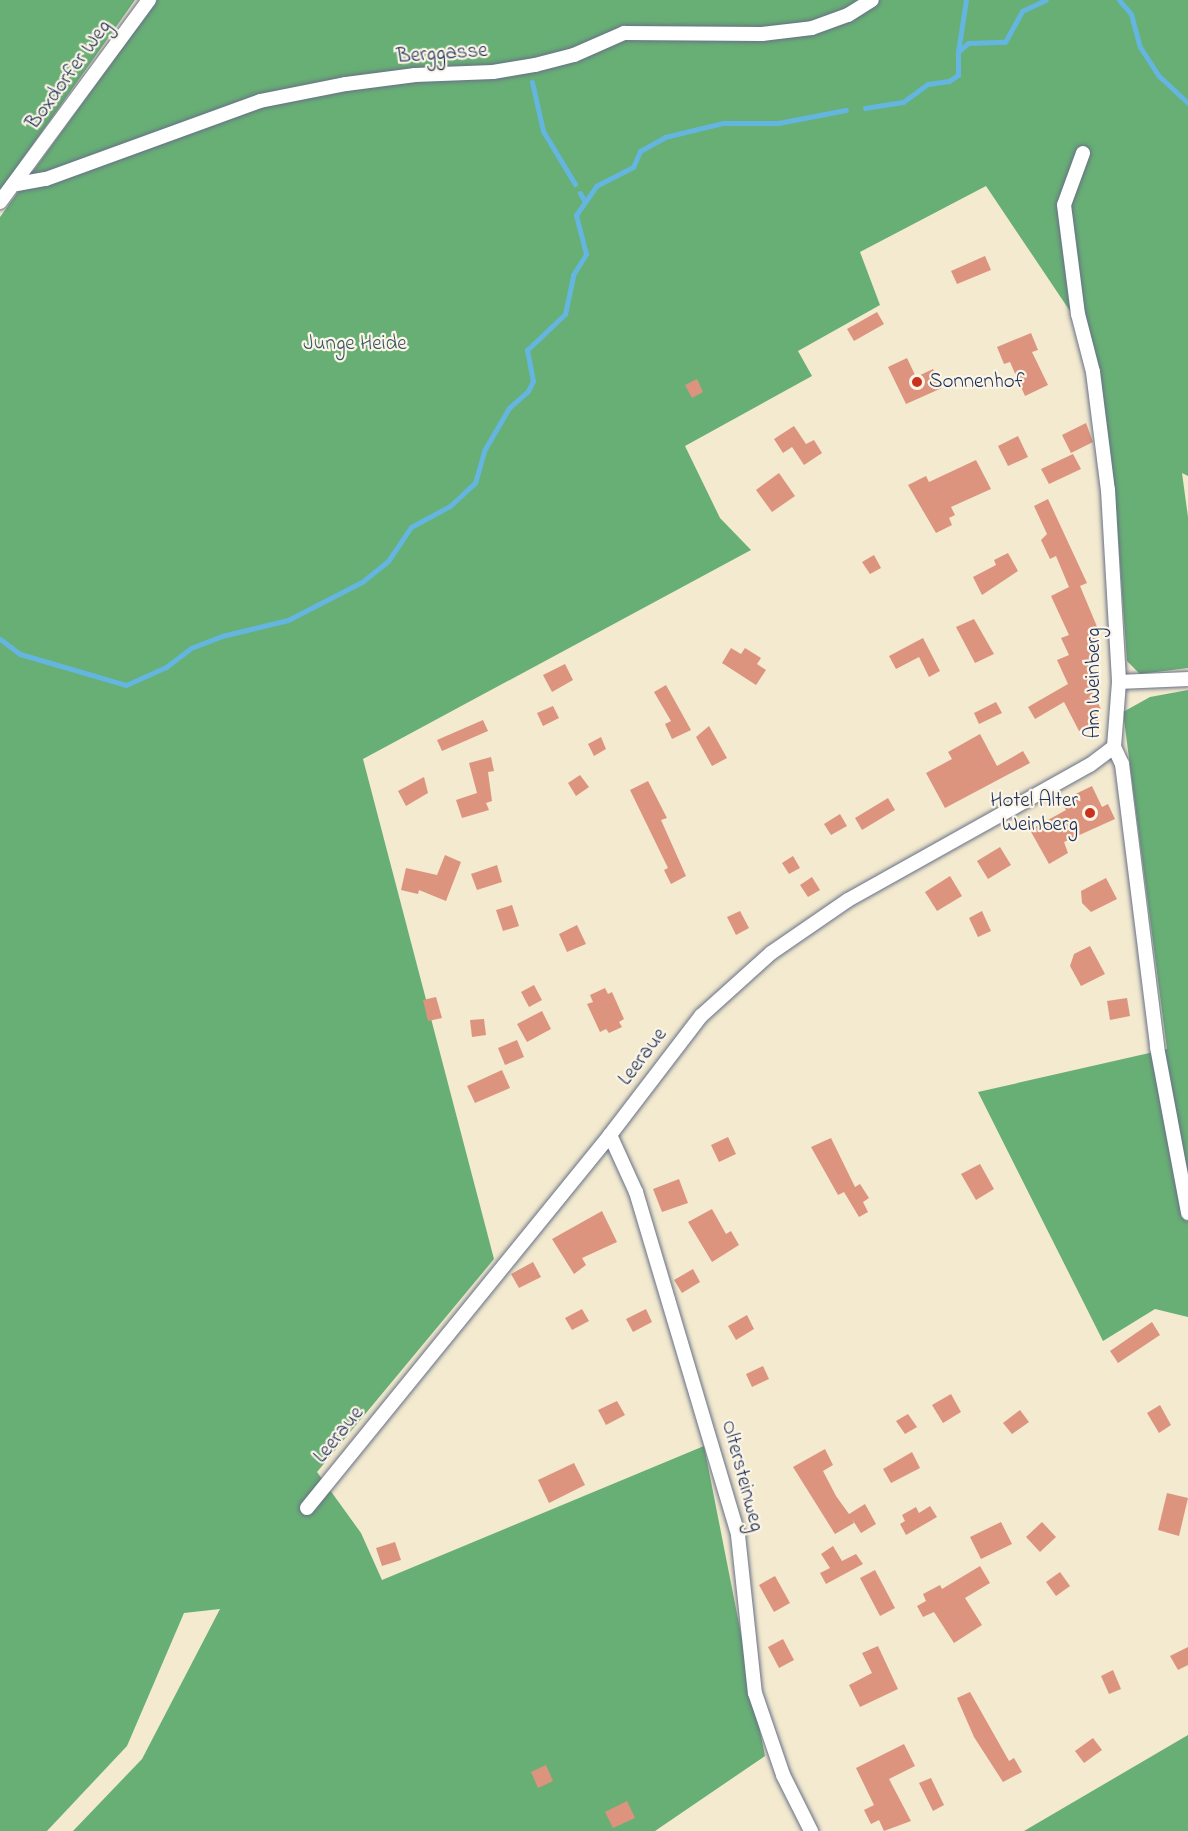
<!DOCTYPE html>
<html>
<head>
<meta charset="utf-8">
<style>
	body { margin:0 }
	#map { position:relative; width:1188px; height:1831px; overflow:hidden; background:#f3eacf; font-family:"Indie Flower",sans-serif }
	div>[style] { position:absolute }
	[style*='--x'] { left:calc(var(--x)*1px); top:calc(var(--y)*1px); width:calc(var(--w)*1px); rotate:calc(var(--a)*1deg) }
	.forest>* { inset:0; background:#68af75 }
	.stream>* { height:5px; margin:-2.5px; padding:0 2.5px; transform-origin:2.5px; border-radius:2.5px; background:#64b5df }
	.building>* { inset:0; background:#dd947e }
	.roads { filter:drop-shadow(0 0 2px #677086) drop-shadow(0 0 2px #677086) }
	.street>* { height:14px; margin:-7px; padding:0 7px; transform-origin:7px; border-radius:7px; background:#fff }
	.dots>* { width:16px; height:16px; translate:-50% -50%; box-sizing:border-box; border:3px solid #fcf5e5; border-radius:50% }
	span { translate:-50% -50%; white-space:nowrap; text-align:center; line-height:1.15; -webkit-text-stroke:4.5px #fcf5e5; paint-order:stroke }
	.street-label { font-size:21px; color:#1b2f5e }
	.park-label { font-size:21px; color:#345669 }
	.poi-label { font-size:21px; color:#1b2f5e }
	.left { translate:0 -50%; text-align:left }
	.right { translate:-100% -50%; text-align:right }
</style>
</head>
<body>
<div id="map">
	<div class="forest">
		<i style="clip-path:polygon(0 0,135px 0,0 191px)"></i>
		<i style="clip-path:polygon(157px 0,1188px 0,1188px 476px,1182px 473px,1188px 517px,1188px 668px,1140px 674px,1127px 661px,1115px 495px,1074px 317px,986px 186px,860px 252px,880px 305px,798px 351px,812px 376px,685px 446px,720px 518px,751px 550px,363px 759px,494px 1259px,317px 1472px,361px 1533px,382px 1580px,704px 1446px,765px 1756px,655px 1831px,73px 1831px,142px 1759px,220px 1609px,184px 1613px,127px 1746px,47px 1831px,0 1831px,0 217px)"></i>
		<i style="clip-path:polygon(1188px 690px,1188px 1317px,1155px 1309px,1103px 1341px,978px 1092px,1167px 1049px,1123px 712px,1150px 697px)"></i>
		<i style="clip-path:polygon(1188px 1735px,1188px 1831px,1024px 1831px)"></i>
	</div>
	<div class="stream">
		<i style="--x:1119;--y:0;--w:18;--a:49"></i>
		<i style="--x:1131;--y:14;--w:34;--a:75"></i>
		<i style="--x:1140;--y:47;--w:35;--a:57"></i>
		<i style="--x:1159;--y:76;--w:40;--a:43"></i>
		<i style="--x:958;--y:52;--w:53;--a:-81.3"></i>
		<i style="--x:532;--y:82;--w:50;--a:77.3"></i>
		<i style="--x:543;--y:131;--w:62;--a:58.9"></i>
		<i style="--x:865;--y:108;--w:38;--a:-9"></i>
		<i style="--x:903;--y:102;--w:31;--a:-36"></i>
		<i style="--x:928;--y:84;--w:21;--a:-8"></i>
		<i style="--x:949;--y:81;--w:11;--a:-34"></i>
		<i style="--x:958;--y:75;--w:23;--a:-90"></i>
		<i style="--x:958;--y:52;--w:13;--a:-42"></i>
		<i style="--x:968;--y:43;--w:37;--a:-2"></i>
		<i style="--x:1005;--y:42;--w:35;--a:-61"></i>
		<i style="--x:1022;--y:11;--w:26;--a:-25"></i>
		<i style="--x:580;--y:193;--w:10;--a:61"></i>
		<i style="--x:0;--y:639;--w:25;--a:37"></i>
		<i style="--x:20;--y:654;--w:110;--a:16.3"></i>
		<i style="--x:126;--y:685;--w:44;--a:-24.2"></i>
		<i style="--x:166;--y:667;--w:31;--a:-37"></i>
		<i style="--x:191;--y:648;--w:33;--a:-21"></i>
		<i style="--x:222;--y:636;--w:68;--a:-13.6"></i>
		<i style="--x:288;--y:620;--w:83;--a:-27.2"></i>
		<i style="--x:362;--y:582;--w:33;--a:-39"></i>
		<i style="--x:388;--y:561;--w:41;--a:-55.9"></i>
		<i style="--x:411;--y:527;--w:44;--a:-28.3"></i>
		<i style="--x:450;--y:506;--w:34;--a:-43"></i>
		<i style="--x:475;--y:483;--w:35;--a:-74"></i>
		<i style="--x:485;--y:449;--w:48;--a:-59.7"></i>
		<i style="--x:509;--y:408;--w:25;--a:-42"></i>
		<i style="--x:528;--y:391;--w:11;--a:-63"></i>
		<i style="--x:533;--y:381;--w:32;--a:-101"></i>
		<i style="--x:527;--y:350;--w:52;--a:-43.5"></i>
		<i style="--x:565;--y:314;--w:40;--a:-78"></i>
		<i style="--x:573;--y:275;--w:25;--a:-58"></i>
		<i style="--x:586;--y:254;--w:40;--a:-104.4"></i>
		<i style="--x:576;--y:215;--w:35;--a:-55"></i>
		<i style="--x:596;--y:186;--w:42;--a:-27.2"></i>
		<i style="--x:633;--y:167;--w:17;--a:-66"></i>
		<i style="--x:640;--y:151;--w:29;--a:-29"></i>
		<i style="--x:665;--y:137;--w:60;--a:-13.6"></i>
		<i style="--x:723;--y:123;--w:55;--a:0"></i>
		<i style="--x:778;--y:123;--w:69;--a:-10.8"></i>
	</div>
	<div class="building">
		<i style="clip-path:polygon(985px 256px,991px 270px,957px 284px,951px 271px)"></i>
		<i style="clip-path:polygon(877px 312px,884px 324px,854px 341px,847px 329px)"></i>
		<i style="clip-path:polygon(1031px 333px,1038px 350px,1032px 352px,1048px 385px,1025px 396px,1010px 362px,1004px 364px,997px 347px)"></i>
		<i style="clip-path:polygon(907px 358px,916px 377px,933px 369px,942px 388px,906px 404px,888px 367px)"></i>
		<i style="clip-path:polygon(697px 379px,703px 392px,692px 398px,685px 385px)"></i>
		<i style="clip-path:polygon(1086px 423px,1093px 442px,1071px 453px,1062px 435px)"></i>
		<i style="clip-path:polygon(794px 426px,806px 444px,814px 440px,822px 453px,804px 465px,792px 447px,783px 453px,774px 439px)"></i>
		<i style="clip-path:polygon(1018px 436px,1028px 457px,1008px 466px,998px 446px)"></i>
		<i style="clip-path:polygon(1073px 454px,1081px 469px,1049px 484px,1041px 469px)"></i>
		<i style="clip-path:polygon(976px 460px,991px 489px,951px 507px,955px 515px,949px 518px,952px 525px,936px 533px,908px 485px,926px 476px,929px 482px)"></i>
		<i style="clip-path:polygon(779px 473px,795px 496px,772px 512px,756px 490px)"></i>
		<i style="clip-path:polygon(1048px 499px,1087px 583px,1080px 586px,1098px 629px,1094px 631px,1099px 641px,1089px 646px,1097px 663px,1088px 667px,1099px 688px,1092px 692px,1101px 709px,1095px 712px,1099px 720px,1079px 731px,1064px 702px,1035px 719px,1028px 707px,1068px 684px,1057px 660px,1069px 655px,1061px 638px,1069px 635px,1051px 596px,1069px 587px,1056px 556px,1050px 559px,1041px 540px,1047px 534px,1034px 506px)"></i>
		<i style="clip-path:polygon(1008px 553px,1018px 571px,982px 595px,973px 577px,996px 565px,994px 560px)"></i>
		<i style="clip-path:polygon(874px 555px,881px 568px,870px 574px,862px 562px)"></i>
		<i style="clip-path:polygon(974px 619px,994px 654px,975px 663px,956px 627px)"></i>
		<i style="clip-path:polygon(923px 638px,940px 671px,929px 677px,919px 657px,896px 669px,889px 656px)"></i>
		<i style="clip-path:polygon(731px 648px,741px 654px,745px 648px,761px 658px,757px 664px,766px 670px,756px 685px,722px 663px)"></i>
		<i style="clip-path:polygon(565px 664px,573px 680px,552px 692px,543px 675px)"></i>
		<i style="clip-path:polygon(666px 685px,691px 730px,672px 739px,665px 724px,671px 721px,654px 692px)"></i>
		<i style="clip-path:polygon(996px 702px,1002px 713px,979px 724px,974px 713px)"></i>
		<i style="clip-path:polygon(553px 706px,559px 718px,543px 726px,537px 713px)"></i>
		<i style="clip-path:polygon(483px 720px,488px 731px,442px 751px,437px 740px)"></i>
		<i style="clip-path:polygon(709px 726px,727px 758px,712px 766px,696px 737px)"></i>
		<i style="clip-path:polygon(980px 734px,997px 766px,1023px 751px,1030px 763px,945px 808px,926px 773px,952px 759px,948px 752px)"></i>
		<i style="clip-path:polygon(601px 737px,606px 749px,594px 756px,588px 744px)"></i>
		<i style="clip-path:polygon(491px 757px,494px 771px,488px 772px,492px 801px,486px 803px,489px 810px,462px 818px,456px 800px,477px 793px,469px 763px)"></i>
		<i style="clip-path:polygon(580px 775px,589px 787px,576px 796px,568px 783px)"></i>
		<i style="clip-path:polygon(424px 777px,428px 793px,406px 806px,398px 791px)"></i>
		<i style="clip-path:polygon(648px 781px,667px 818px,661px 820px,686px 876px,671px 884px,664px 870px,668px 868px,630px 790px)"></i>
		<i style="clip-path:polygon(1092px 786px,1102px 807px,1108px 804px,1115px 819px,1064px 842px,1068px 853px,1049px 864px,1030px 830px,1066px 810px,1061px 801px)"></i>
		<i style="clip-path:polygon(888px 798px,895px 810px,862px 830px,855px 818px)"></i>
		<i style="clip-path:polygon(840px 814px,847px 826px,831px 835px,824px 824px)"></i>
		<i style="clip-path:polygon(1000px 847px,1011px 865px,988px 879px,977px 861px)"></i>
		<i style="clip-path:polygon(445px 855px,461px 862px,446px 901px,419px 890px,418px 894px,401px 890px,406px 868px,437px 875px)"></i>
		<i style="clip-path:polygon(793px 856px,800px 868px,789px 874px,782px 863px)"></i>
		<i style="clip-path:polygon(497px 865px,502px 882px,477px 890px,471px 874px)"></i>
		<i style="clip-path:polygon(950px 876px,962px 896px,937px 911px,925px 892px)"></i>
		<i style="clip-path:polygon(812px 877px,820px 890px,808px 897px,800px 885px)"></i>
		<i style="clip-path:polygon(1106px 878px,1117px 899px,1091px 912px,1082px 903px,1081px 891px)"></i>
		<i style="clip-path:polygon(512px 905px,519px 926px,503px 931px,496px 910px)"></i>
		<i style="clip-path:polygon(740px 911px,749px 928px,736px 935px,727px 917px)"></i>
		<i style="clip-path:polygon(982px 911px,991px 931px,978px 937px,969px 918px)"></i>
		<i style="clip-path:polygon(577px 925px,586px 944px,567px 952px,559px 934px)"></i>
		<i style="clip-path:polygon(1090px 946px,1105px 974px,1081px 986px,1070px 966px,1074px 954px)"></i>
		<i style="clip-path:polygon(534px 985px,542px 1000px,529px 1007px,521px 992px)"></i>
		<i style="clip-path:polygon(605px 988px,608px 994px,612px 992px,624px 1019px,619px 1022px,622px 1027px,609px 1033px,606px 1029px,600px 1032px,587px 1004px,593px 1002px,590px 995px)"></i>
		<i style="clip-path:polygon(436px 997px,442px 1018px,428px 1021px,423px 1000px)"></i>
		<i style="clip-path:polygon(1127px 998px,1130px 1016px,1110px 1020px,1107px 1001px)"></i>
		<i style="clip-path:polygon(542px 1011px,551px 1029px,527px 1042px,517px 1024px)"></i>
		<i style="clip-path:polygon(484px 1019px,486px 1035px,472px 1037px,470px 1020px)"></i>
		<i style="clip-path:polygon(517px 1040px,524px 1057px,505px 1065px,498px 1048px)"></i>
		<i style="clip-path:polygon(502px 1070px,510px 1088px,475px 1103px,467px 1086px)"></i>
		<i style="clip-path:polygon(728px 1137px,736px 1154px,719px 1162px,711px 1145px)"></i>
		<i style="clip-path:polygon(831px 1138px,855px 1187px,860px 1184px,869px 1198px,863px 1202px,868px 1212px,859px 1217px,844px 1192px,838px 1195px,811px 1147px)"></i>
		<i style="clip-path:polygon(980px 1164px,994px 1189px,976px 1200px,961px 1174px)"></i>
		<i style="clip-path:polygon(679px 1179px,688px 1203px,662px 1212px,653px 1189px)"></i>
		<i style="clip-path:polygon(712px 1209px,726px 1234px,731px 1231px,739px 1245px,712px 1262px,688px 1222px)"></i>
		<i style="clip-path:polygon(602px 1211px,617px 1242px,582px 1258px,586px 1265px,574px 1274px,552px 1239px)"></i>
		<i style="clip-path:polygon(533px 1262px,541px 1277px,519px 1288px,511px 1274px)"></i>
		<i style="clip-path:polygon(693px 1269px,700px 1282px,682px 1293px,674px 1280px)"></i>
		<i style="clip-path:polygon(582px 1309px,589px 1321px,572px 1330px,565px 1318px)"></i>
		<i style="clip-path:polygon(646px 1309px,652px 1322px,633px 1332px,626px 1319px)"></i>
		<i style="clip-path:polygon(747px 1315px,754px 1329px,736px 1340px,728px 1326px)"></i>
		<i style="clip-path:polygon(1152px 1322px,1160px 1335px,1118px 1363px,1110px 1351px)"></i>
		<i style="clip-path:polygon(763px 1366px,769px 1379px,752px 1387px,746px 1374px)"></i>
		<i style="clip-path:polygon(951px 1394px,961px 1412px,943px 1423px,932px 1405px)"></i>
		<i style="clip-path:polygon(617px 1401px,625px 1415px,606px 1425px,598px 1410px)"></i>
		<i style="clip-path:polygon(1160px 1405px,1171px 1425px,1159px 1433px,1147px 1413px)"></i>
		<i style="clip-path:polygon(1020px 1410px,1029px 1422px,1012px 1434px,1003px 1423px)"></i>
		<i style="clip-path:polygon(908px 1414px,917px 1427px,905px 1434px,896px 1421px)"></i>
		<i style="clip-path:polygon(825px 1449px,833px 1465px,823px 1471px,836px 1496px,849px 1514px,865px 1504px,876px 1524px,861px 1533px,852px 1519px,854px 1523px,835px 1534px,793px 1467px)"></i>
		<i style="clip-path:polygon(912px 1452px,920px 1468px,891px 1483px,883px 1469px)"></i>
		<i style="clip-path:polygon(574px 1463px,585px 1485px,549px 1503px,538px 1480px)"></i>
		<i style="clip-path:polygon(1167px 1493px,1188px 1498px,1179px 1536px,1158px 1530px)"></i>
		<i style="clip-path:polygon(930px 1506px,937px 1517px,906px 1535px,900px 1524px,905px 1521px,902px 1515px,916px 1507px,919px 1513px)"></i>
		<i style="clip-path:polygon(1001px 1522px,1012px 1544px,981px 1559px,970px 1537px)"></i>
		<i style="clip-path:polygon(1042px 1522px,1056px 1537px,1040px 1552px,1026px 1537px)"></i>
		<i style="clip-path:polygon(395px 1542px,401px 1560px,382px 1566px,376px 1548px)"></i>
		<i style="clip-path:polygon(833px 1546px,842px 1561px,856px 1554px,863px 1564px,826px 1584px,820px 1573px,830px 1568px,821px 1554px)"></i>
		<i style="clip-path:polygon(980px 1566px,990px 1583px,965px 1598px,982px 1625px,954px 1643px,934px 1612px,923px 1617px,917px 1606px,926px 1601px,923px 1594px,940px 1585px,942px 1589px)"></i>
		<i style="clip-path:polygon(875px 1570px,895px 1608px,880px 1616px,860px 1578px)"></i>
		<i style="clip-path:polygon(1060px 1572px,1070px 1586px,1056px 1596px,1046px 1582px)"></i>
		<i style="clip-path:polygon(775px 1576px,790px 1603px,774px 1612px,759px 1585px)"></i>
		<i style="clip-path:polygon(783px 1639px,794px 1660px,779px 1668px,768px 1647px)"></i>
		<i style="clip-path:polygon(878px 1646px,898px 1689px,860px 1707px,849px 1685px,872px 1673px,862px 1653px)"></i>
		<i style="clip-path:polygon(1188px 1647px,1188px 1665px,1178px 1670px,1170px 1656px)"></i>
		<i style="clip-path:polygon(1113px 1670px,1121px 1689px,1109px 1694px,1101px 1676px)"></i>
		<i style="clip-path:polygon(970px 1692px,1009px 1761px,1014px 1758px,1022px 1772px,1003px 1782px,974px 1737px,957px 1698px)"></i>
		<i style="clip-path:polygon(1093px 1738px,1102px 1750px,1084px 1763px,1075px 1751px)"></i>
		<i style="clip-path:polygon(904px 1744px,915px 1766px,889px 1779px,911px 1821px,884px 1831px,879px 1820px,871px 1824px,864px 1810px,874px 1805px,856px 1768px)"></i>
		<i style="clip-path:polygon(546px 1765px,553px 1781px,538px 1788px,531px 1772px)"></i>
		<i style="clip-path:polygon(931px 1778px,944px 1805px,933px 1811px,919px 1783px)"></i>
		<i style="clip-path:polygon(627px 1801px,635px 1818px,613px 1828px,605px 1812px)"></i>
	</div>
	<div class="roads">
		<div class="street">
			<i style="--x:1083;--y:153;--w:55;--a:110.1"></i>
			<i style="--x:1064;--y:205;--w:110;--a:82.7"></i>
			<i style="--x:1078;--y:314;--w:60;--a:75.5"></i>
			<i style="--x:1093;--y:372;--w:119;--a:82.8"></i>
			<i style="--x:1108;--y:490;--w:192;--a:86.7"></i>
			<i style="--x:1119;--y:682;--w:65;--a:94.4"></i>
			<i style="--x:1114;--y:747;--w:19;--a:65"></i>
			<i style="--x:1122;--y:764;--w:285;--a:82.9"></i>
			<i style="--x:1157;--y:1047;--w:169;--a:79.4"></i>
			<i style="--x:17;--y:184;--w:29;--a:-10"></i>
			<i style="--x:46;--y:179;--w:228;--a:-20"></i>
			<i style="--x:260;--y:101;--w:88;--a:-11.2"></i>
			<i style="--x:346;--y:84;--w:70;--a:-7.4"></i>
			<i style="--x:415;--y:75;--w:78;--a:-2.2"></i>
			<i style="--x:493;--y:72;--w:43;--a:-9.5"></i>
			<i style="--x:535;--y:65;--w:40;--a:-14.4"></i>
			<i style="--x:574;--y:55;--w:55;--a:-23.7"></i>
			<i style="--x:624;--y:33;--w:138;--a:0.4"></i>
			<i style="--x:762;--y:34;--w:50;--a:-6.8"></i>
			<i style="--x:812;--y:28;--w:38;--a:-20"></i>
			<i style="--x:848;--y:15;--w:28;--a:-32"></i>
			<i style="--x:0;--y:202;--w:251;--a:-53.6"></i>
			<i style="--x:1119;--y:682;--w:69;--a:-2.5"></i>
			<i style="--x:610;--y:1135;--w:63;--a:65.5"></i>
			<i style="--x:636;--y:1192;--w:358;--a:73.4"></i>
			<i style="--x:738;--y:1535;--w:159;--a:83.9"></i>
			<i style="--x:755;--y:1693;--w:87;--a:71.1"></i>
			<i style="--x:783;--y:1775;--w:63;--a:63.4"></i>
			<i style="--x:307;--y:1508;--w:481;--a:-50.9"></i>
			<i style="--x:610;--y:1135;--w:150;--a:-52.6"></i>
			<i style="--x:701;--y:1016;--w:94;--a:-42"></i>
			<i style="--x:771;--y:953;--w:93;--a:-34.5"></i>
			<i style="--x:848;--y:900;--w:277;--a:-29.2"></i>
			<i style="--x:1090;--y:765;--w:30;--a:-37"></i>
		</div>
	</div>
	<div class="dots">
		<i style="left:917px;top:382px;background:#c8321e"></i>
		<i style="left:1090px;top:813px;background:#c8321e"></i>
	</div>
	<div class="street-label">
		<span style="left:442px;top:54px;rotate:-4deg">Berggasse</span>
		<span style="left:69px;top:75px;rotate:-54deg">Boxdorfer Weg</span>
		<span style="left:1094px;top:683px;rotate:-90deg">Am Weinberg</span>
		<span style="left:643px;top:1057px;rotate:-53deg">Leeraue</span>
		<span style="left:339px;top:1435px;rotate:-51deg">Leeraue</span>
		<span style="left:742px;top:1476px;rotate:75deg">Oltersteinweg</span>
	</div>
	<div class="park-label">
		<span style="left:355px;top:344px">Junge Heide</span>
	</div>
	<div class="poi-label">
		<span class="left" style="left:929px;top:382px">Sonnenhof</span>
		<span class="right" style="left:1078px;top:813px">Hotel Alter<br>Weinberg</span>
	</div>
</div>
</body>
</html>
